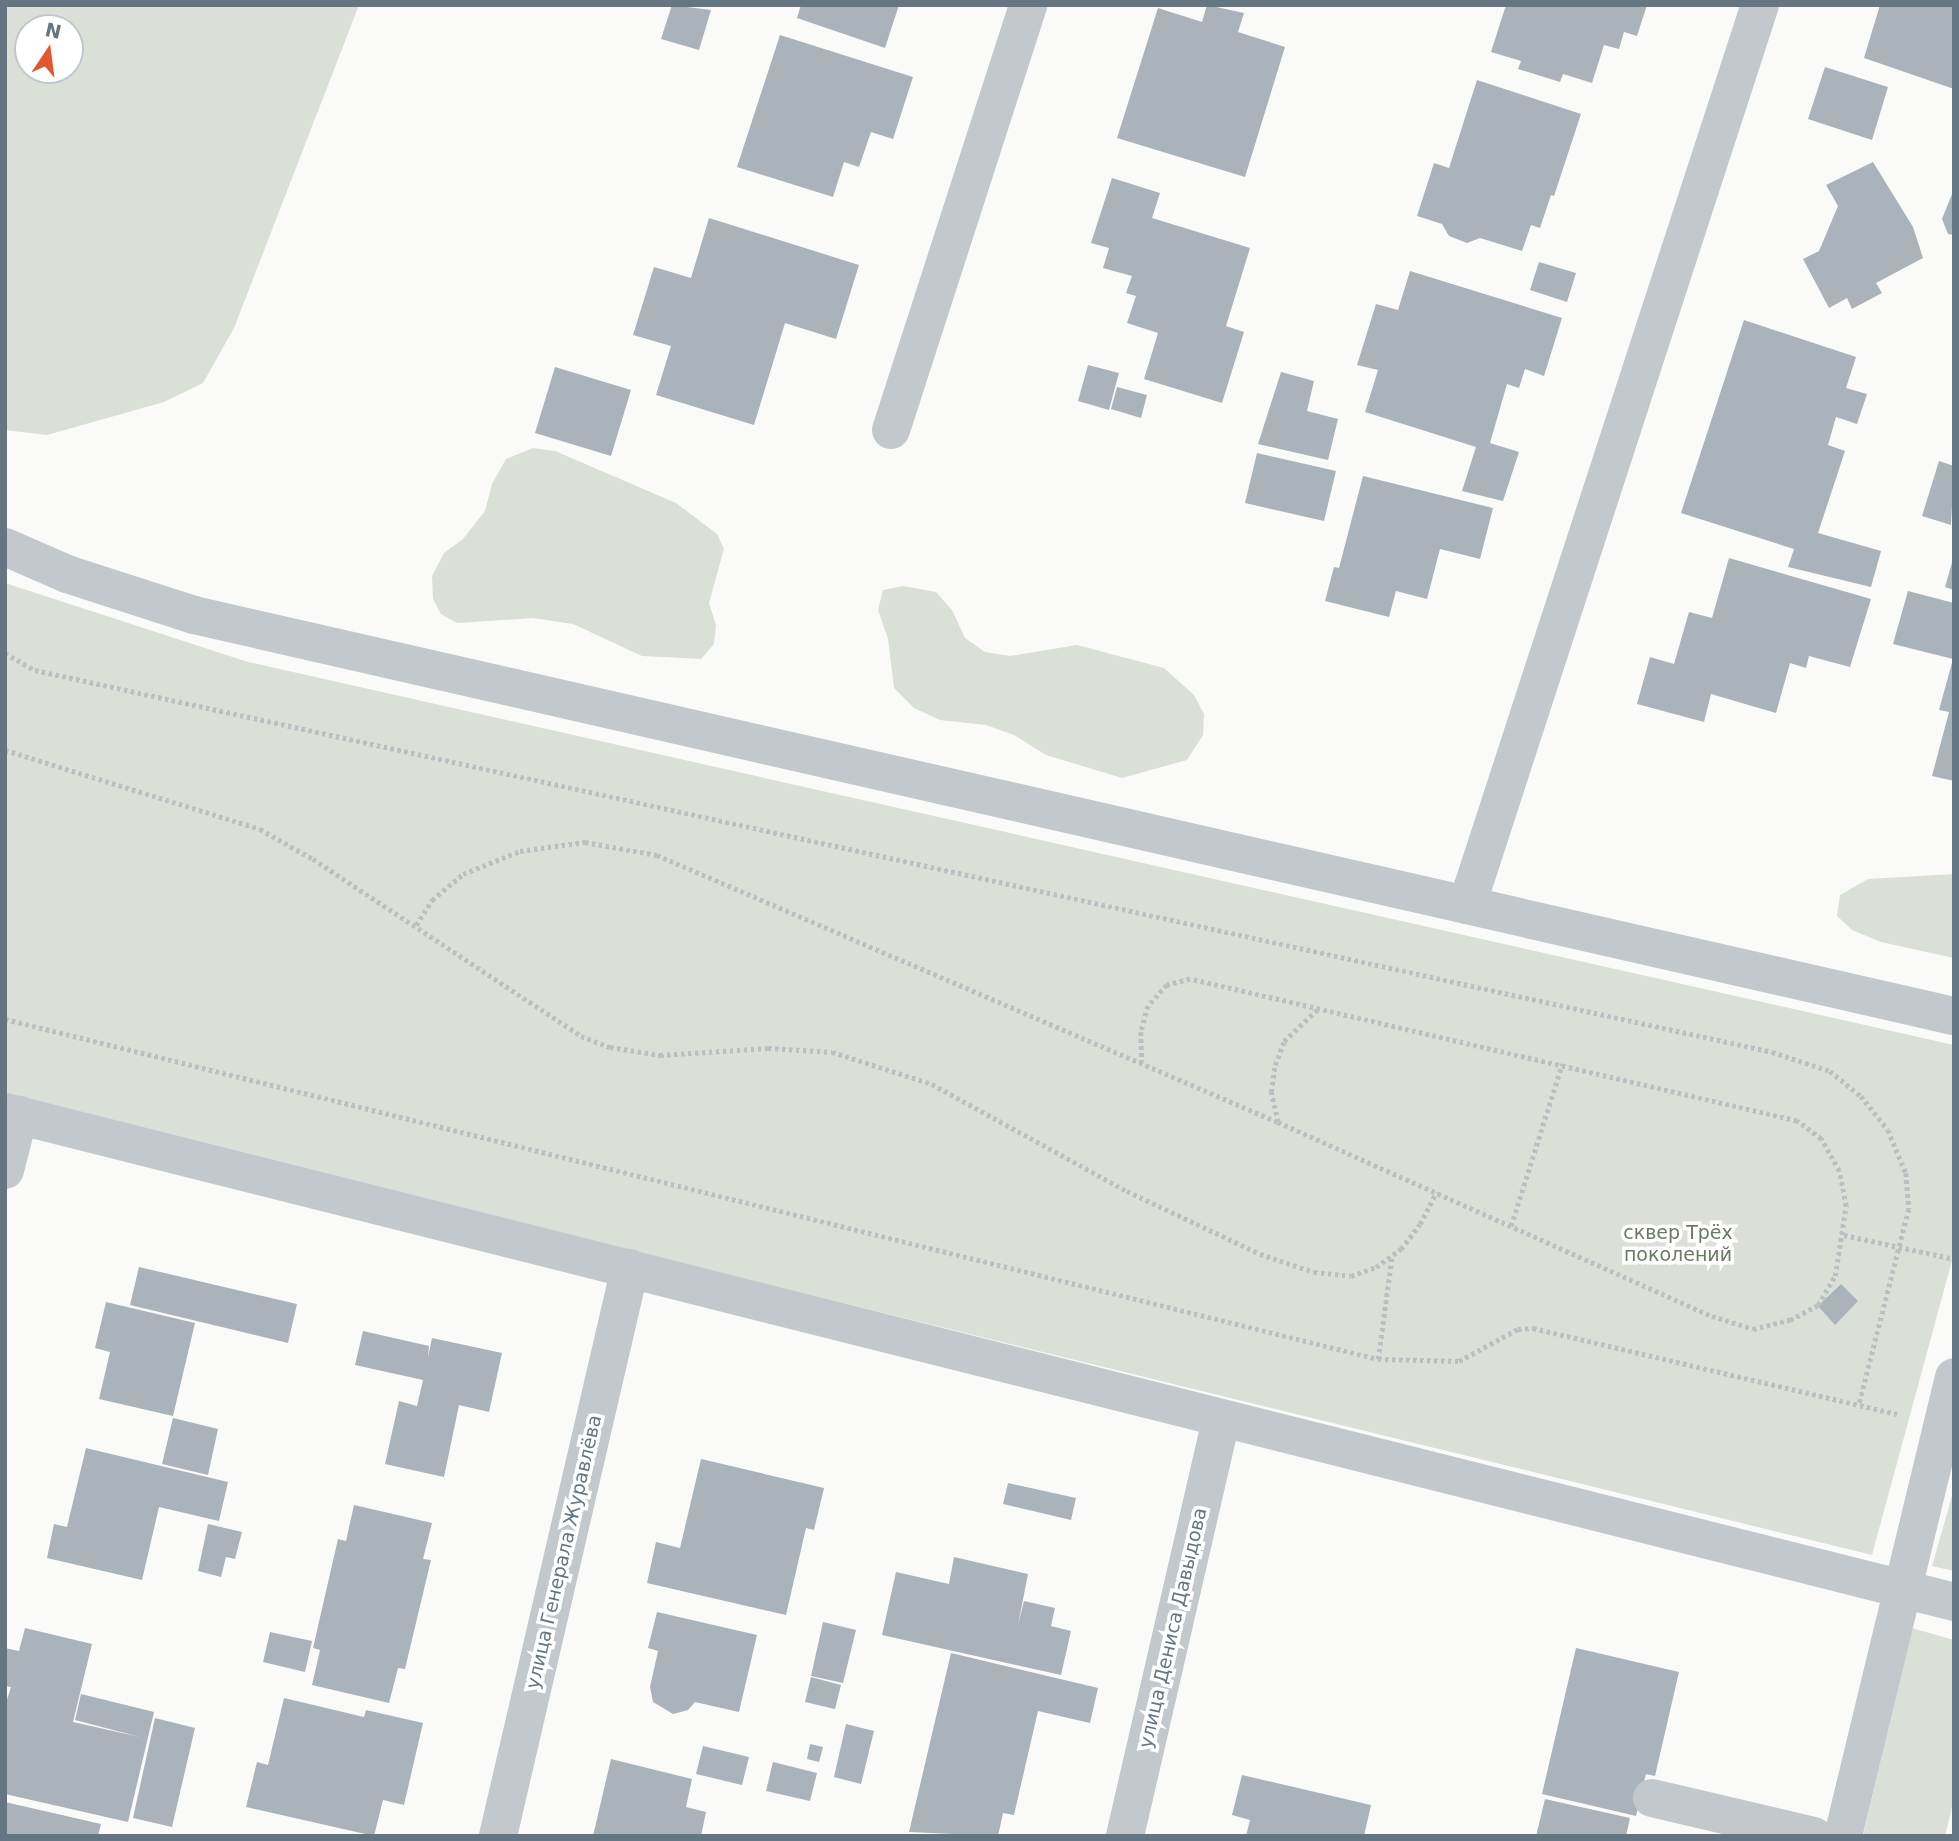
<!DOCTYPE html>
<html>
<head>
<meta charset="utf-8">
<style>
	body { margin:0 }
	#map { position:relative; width:1959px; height:1841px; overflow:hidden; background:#fafaf8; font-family:"DejaVu Sans",sans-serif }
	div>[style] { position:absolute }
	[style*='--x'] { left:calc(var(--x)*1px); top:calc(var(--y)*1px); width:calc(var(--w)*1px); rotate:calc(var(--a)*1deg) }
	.green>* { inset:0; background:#dadfd7 }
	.building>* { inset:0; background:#aab3b9 }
	.path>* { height:4.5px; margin-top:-2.25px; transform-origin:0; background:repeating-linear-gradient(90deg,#bbbfc2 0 3.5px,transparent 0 7px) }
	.minor>* { height:38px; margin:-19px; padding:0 19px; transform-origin:19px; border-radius:19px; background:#c3c8cc }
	span { translate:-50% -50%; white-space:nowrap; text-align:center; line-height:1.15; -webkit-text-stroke:7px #fff; paint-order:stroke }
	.park-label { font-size:19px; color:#687a64 }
	.street-label { font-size:19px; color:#657683 }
	.frame { position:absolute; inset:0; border:7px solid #657683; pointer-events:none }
	.north { position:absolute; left:14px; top:14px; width:70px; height:70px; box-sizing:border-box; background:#fff; border:2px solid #c1c8cd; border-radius:50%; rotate:13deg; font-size:19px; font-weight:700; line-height:28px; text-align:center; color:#657683 }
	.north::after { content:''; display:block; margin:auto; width:24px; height:32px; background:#e4572e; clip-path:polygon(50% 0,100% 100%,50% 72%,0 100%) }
</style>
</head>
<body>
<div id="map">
	<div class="green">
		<i style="clip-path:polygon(evenodd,5px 5px,359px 5px,234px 328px,203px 383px,164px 402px,47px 435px,5px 430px,5px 5px,70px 28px,70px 70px,28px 70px,28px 28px,70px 28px)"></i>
		<i style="clip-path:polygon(533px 448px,555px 451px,676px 503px,717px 534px,724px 549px,709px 603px,716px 625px,714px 644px,701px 659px,642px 656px,573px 624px,533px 618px,457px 623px,441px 614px,433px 599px,432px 576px,444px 553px,463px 539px,485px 511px,492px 484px,506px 459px)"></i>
		<i style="clip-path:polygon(5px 583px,248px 662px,1954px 1045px,1954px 1253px,1872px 1555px,5px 1098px)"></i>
		<i style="clip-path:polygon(903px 586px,936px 592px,952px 610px,965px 638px,985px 652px,1010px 656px,1077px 645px,1164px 668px,1194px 695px,1204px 714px,1203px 735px,1187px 760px,1122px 778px,1046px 755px,1014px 735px,986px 725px,940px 720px,914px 708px,894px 688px,888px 639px,878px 610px,883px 590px)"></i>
		<i style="clip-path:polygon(1954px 874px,1954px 958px,1881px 942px,1852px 930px,1837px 916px,1840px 895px,1868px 879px)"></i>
		<i style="clip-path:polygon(1954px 1489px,1954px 1571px,1932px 1566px)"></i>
		<i style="clip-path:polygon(1912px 1628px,1954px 1640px,1954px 1799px,1945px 1836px,1863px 1836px)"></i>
	</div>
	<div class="building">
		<i style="clip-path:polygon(672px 5px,711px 10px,699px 50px,661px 39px)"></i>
		<i style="clip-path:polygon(801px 5px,899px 5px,885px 48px,797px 18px)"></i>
		<i style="clip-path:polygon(1207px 5px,1244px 13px,1238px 32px,1285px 47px,1245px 177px,1117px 138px,1158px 8px,1202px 22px)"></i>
		<i style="clip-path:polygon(1506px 5px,1647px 5px,1637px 36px,1624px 32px,1619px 49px,1604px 45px,1592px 83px,1563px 74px,1560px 82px,1518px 69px,1521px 61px,1491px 52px)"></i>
		<i style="clip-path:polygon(1880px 5px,1954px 5px,1954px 89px,1864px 58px)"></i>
		<i style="clip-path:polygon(780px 35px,913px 77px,893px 139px,871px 132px,859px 167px,844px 162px,833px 197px,737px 167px)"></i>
		<i style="clip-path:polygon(1825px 67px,1888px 87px,1872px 140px,1808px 119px)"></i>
		<i style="clip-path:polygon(1477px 80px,1581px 114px,1554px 196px,1551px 195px,1540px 228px,1531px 225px,1522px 251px,1480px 238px,1467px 243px,1449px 236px,1442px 224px,1417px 216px,1434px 163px,1449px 168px)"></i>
		<i style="clip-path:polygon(1873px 162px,1913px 227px,1923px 258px,1876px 283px,1882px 293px,1852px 309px,1847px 298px,1829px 308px,1803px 259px,1819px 251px,1838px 206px,1826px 185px)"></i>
		<i style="clip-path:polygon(1112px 178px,1160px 193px,1152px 218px,1250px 248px,1226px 326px,1244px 332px,1222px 403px,1144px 379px,1158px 333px,1127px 323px,1136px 296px,1126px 293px,1132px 276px,1103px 268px,1109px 248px,1091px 243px)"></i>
		<i style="clip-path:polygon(1954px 189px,1954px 235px,1948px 234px,1942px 219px)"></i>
		<i style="clip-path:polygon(709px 218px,859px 265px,836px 339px,785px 323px,754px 425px,656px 395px,671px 346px,633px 335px,654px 267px,691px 278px)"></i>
		<i style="clip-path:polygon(1539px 262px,1576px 273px,1567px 302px,1530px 290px)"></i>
		<i style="clip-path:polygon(1410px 271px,1562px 318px,1544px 376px,1525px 369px,1519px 388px,1507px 384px,1490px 443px,1519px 452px,1503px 501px,1462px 491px,1476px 447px,1365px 412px,1378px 370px,1357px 365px,1376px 304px,1398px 310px)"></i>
		<i style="clip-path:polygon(1744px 320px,1856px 357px,1846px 388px,1867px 394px,1857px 424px,1836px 417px,1828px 445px,1845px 451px,1818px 533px,1881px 551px,1871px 587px,1788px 567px,1794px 549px,1681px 513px)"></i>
		<i style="clip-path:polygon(1088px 365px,1119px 373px,1109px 410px,1078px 401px)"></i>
		<i style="clip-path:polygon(555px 367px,631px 390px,611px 456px,535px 433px)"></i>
		<i style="clip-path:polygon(1281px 372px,1314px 381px,1307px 411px,1338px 419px,1328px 460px,1258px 444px)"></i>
		<i style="clip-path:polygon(1117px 387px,1147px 395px,1141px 418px,1111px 409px)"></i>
		<i style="clip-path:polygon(1257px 453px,1336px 471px,1324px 521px,1245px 503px)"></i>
		<i style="clip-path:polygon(1939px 461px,1954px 466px,1951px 525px,1922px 516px)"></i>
		<i style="clip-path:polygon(1363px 476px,1493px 508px,1480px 559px,1440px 549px,1427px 599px,1396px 591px,1389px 617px,1325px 601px,1334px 567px,1339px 568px)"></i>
		<i style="clip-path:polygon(1729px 558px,1871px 599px,1850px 667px,1809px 656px,1806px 668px,1790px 663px,1776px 713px,1711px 694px,1704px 722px,1637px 704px,1650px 657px,1674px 664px,1689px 612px,1712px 618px)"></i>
		<i style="clip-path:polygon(1953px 559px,1954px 559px,1954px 590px,1945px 587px)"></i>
		<i style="clip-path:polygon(1908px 591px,1954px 603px,1954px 781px,1932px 776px,1949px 712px,1939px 710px,1953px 659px,1893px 644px)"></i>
		<i style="clip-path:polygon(139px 1267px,297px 1304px,288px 1343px,130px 1305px)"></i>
		<i style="clip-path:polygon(1841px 1284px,1858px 1301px,1835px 1325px,1818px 1306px)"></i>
		<i style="clip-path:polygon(106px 1302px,195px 1323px,173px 1416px,99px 1399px,110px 1352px,95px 1348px)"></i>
		<i style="clip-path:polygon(363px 1331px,429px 1346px,428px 1357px,432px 1338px,502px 1353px,489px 1412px,459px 1405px,444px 1477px,385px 1464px,399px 1401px,417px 1406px,423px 1380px,355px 1365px)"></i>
		<i style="clip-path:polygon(173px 1418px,218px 1429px,208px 1475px,162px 1464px)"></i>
		<i style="clip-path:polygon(86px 1448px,228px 1482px,219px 1521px,159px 1507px,142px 1580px,47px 1558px,54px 1524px,67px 1527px)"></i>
		<i style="clip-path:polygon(701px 1459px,824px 1488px,814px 1530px,806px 1528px,786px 1615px,647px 1583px,656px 1542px,680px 1548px)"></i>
		<i style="clip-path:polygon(1008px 1483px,1076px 1498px,1071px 1520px,1003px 1504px)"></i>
		<i style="clip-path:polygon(354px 1505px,432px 1523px,423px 1559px,431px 1560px,405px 1669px,398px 1668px,389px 1703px,312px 1685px,320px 1650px,313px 1648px,338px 1539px,346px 1541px)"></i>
		<i style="clip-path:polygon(208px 1524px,242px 1532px,235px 1559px,226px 1557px,221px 1577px,198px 1571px)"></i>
		<i style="clip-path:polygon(954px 1557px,1028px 1574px,1018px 1625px,1024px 1601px,1055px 1608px,1051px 1626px,1071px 1631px,1061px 1675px,882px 1635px,896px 1572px,949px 1584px)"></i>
		<i style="clip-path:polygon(657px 1612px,757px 1635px,739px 1712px,695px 1702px,688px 1710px,673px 1714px,653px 1702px,650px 1687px,658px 1651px,648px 1648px)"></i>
		<i style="clip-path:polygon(823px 1622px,856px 1630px,843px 1683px,811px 1676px)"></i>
		<i style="clip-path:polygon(25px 1628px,92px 1644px,73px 1722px,140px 1737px,75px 1720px,81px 1694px,154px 1712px,128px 1822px,5px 1794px,5px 1706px,11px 1687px,5px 1686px,5px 1648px,19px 1651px)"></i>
		<i style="clip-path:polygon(270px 1632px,312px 1641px,305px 1672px,263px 1662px)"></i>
		<i style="clip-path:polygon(1576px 1648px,1679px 1672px,1655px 1776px,1646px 1774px,1636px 1816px,1542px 1794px)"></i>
		<i style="clip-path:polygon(951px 1653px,1098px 1688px,1090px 1723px,1038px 1711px,1014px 1815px,1003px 1813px,998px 1836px,909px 1832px)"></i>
		<i style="clip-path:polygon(811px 1677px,841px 1685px,835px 1709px,805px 1702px)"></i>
		<i style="clip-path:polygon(284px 1698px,364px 1717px,366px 1710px,423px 1723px,404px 1805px,383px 1800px,374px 1836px,246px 1807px,257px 1762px,268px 1765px)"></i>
		<i style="clip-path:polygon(155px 1718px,195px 1728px,172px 1827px,133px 1818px)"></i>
		<i style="clip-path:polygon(846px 1724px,874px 1731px,861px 1784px,834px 1777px)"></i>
		<i style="clip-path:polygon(810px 1744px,823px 1747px,819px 1762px,807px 1759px)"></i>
		<i style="clip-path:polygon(703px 1746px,749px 1757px,742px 1785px,696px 1774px)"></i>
		<i style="clip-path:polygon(611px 1759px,692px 1779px,686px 1807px,706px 1812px,701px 1836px,593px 1836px)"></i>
		<i style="clip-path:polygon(773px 1762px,817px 1773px,810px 1801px,766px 1791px)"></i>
		<i style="clip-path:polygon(1242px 1775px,1371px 1805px,1364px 1836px,1246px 1836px,1250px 1820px,1232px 1815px)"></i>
		<i style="clip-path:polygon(1545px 1799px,1630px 1818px,1626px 1836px,1536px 1836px)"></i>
		<i style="clip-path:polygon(5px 1802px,101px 1824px,98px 1836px,5px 1836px)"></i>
	</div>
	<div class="path">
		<i style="--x:5;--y:653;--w:34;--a:30"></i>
		<i style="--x:35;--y:670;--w:1779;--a:12.4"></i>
		<i style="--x:1772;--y:1052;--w:61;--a:18.1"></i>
		<i style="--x:1830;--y:1071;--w:40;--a:39"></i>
		<i style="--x:1861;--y:1096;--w:43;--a:51.5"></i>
		<i style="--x:1888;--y:1130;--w:47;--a:67.3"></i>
		<i style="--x:1906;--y:1173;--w:36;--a:85"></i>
		<i style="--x:1909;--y:1209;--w:202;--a:104.3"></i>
		<i style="--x:5;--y:750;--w:267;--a:17.2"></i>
		<i style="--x:260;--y:829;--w:61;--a:29.5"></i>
		<i style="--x:313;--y:859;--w:321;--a:33.4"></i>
		<i style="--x:581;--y:1036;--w:31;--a:21"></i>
		<i style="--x:610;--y:1047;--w:51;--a:9.1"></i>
		<i style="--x:660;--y:1055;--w:108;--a:-3.7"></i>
		<i style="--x:768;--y:1048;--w:64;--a:3.6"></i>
		<i style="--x:832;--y:1052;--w:105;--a:17.7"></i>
		<i style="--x:932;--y:1084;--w:222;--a:28.8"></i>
		<i style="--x:1127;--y:1191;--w:147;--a:25.3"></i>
		<i style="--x:1260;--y:1254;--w:57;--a:18.4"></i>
		<i style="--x:1314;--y:1272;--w:37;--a:6"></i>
		<i style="--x:1351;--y:1276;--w:27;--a:-20"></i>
		<i style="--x:1376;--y:1267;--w:31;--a:-36"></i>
		<i style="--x:1401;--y:1249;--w:31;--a:-53"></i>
		<i style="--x:1420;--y:1224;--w:36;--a:-63"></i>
		<i style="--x:416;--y:925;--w:30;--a:-57"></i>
		<i style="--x:432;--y:900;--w:40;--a:-40"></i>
		<i style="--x:463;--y:874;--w:61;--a:-22"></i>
		<i style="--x:520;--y:851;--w:66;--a:-7.9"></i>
		<i style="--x:585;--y:842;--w:73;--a:10.2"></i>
		<i style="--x:657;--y:855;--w:676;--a:23.27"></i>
		<i style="--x:1278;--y:1122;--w:475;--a:24.1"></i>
		<i style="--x:1712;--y:1316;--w:43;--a:17.6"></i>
		<i style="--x:1753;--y:1329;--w:38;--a:-14"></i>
		<i style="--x:1790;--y:1320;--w:32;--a:-28"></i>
		<i style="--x:1818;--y:1305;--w:34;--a:-60"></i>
		<i style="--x:1835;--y:1276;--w:71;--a:-81.1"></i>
		<i style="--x:1846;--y:1206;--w:36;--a:-101"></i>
		<i style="--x:1839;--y:1171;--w:37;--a:-119"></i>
		<i style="--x:1821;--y:1139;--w:30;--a:-143"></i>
		<i style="--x:1797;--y:1121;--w:623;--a:-166.83"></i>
		<i style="--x:1190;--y:979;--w:24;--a:165"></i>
		<i style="--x:1167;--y:985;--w:28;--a:132"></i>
		<i style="--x:1148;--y:1006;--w:27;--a:105"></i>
		<i style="--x:1141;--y:1032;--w:30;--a:88"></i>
		<i style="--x:5;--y:1019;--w:1414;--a:13.91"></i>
		<i style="--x:1378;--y:1359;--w:81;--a:1.4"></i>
		<i style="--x:1459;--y:1361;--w:67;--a:-28.5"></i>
		<i style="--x:1518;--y:1329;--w:15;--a:-4"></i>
		<i style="--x:1533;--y:1328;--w:374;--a:13.3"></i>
		<i style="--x:1278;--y:1122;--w:31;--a:-103"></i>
		<i style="--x:1271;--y:1092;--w:27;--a:-82"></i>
		<i style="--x:1275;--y:1065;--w:26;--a:-69"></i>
		<i style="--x:1284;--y:1041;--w:47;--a:-43.3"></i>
		<i style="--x:1511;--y:1226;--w:170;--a:-72.5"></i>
		<i style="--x:1844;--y:1235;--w:113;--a:12.3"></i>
		<i style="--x:1378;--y:1359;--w:104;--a:-82.3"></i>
	</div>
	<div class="minor">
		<i style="--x:891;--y:430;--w:447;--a:-72.1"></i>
		<i style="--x:5;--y:547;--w:68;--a:23.5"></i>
		<i style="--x:67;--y:574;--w:133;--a:17.9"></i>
		<i style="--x:194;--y:615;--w:1805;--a:12.84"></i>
		<i style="--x:1467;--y:905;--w:946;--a:-71.97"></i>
		<i style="--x:5;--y:1112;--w:2010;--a:14.11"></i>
		<i style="--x:5;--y:1170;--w:57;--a:-75.7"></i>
		<i style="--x:1652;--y:1798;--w:166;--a:13.2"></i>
		<i style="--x:498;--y:1836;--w:583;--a:-76.92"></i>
		<i style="--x:1125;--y:1836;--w:427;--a:-77"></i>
		<i style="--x:1843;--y:1836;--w:472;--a:-76.4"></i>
	</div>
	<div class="park-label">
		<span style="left:1678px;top:1244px">сквер Трёх<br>поколений</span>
	</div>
	<div class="street-label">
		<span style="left:564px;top:1552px;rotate:-77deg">улица Генерала Журавлёва</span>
		<span style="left:1173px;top:1628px;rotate:-77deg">улица Дениса Давыдова</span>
	</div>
	<div class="frame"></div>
	<div class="north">N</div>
</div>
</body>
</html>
